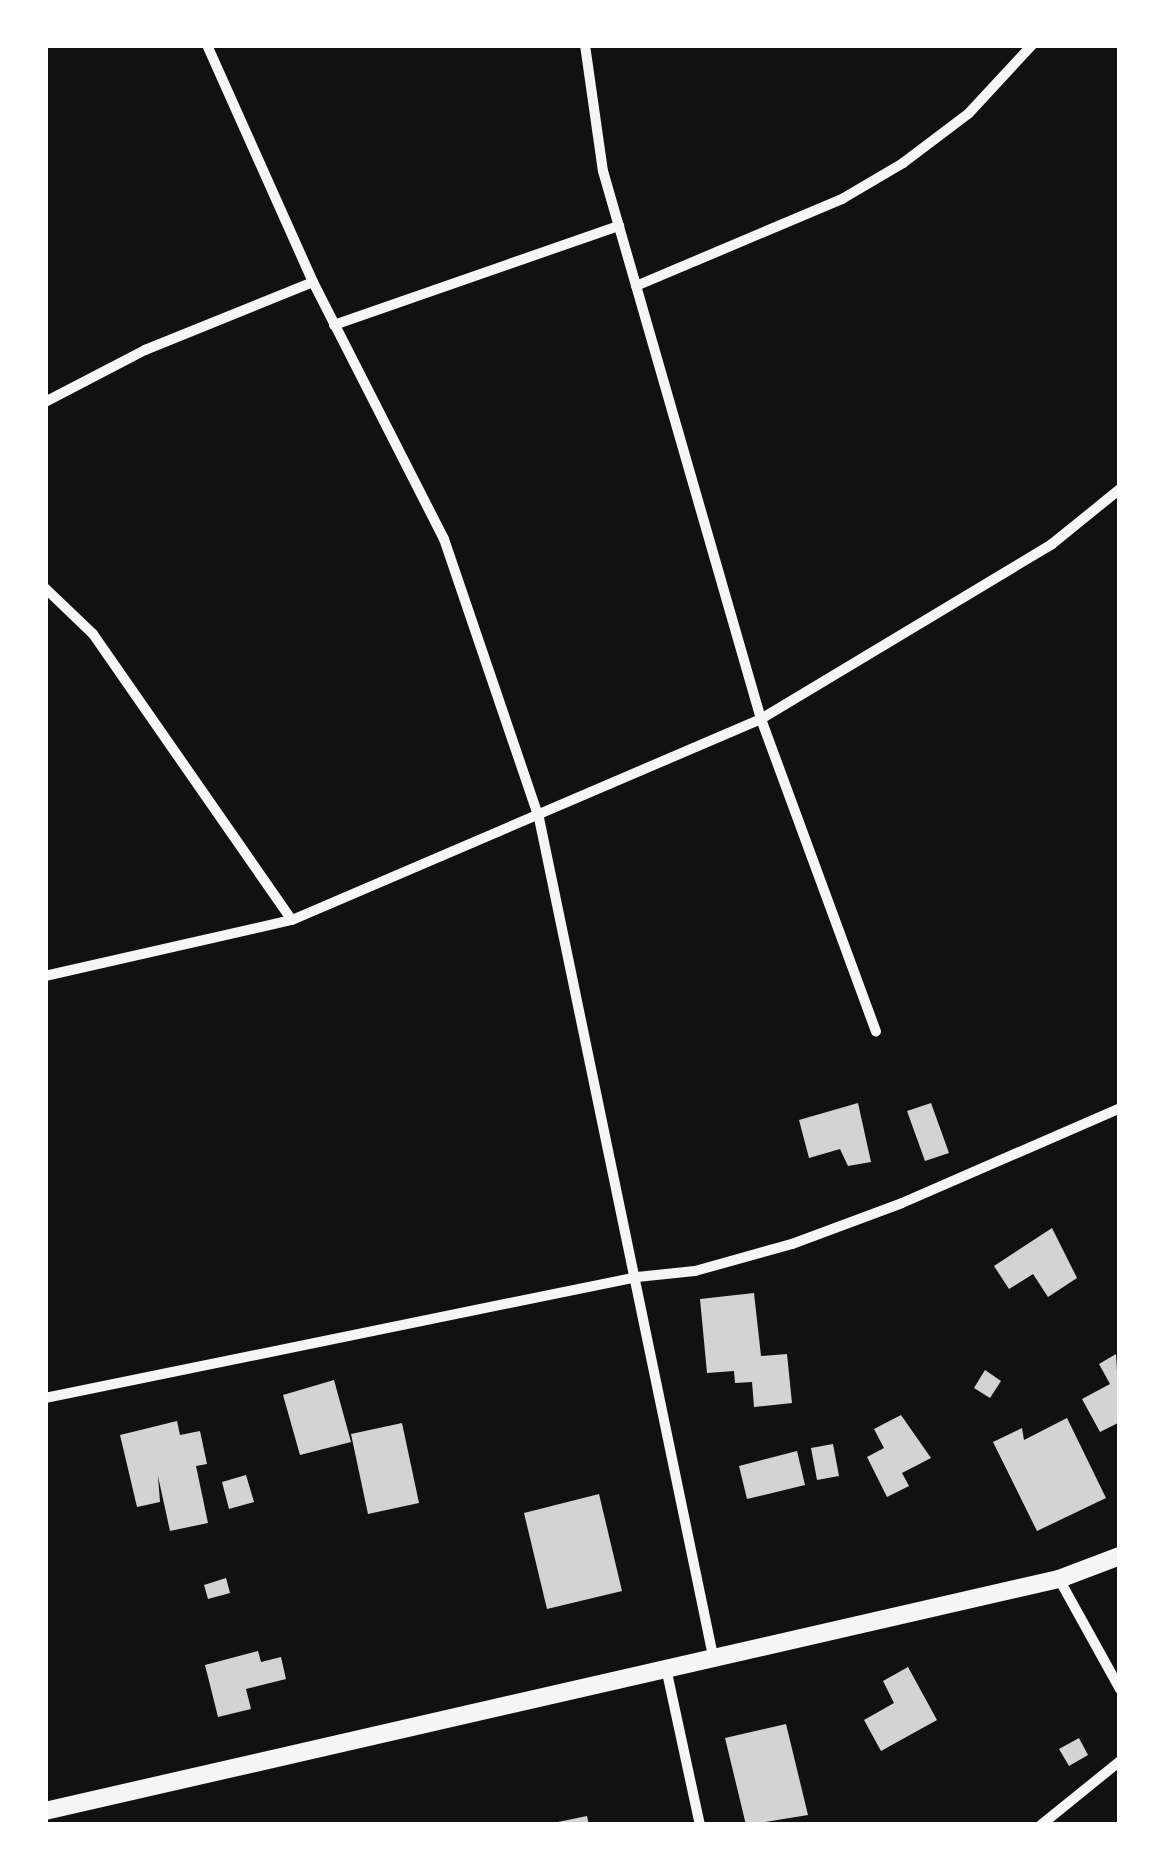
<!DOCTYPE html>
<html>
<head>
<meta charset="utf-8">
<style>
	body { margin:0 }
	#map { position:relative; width:1165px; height:1870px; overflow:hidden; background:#111; font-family:Figtree,sans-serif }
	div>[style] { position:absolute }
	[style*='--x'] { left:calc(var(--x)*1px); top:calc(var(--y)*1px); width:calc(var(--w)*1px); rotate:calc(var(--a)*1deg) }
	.building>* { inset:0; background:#d3d3d3 }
	.minor>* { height:10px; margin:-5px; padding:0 5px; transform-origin:5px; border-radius:5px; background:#f5f5f5 }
	.tertiary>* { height:18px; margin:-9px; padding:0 9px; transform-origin:9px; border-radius:9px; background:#f5f5f5 }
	span { translate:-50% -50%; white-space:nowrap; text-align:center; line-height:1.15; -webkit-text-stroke:10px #fff; paint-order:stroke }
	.frame { position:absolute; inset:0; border:48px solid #fff; pointer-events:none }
</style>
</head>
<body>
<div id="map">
	<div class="building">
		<i style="clip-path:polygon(858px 1103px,871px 1162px,848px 1166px,840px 1149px,809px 1158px,799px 1120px)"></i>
		<i style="clip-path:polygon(931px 1103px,949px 1153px,925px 1161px,907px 1111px)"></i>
		<i style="clip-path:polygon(1052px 1228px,1077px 1278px,1048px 1297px,1033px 1274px,1009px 1289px,994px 1266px)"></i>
		<i style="clip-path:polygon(754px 1293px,761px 1356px,787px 1354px,792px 1403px,754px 1407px,752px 1382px,735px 1383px,734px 1371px,707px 1373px,700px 1299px)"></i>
		<i style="clip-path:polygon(1116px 1354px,1120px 1422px,1100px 1432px,1082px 1399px,1110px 1384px,1099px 1364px)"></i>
		<i style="clip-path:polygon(985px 1370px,1001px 1381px,990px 1398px,974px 1388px)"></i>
		<i style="clip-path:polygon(334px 1380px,351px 1442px,300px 1455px,283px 1395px)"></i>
		<i style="clip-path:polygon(901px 1415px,931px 1458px,902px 1473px,909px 1486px,887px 1497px,867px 1457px,884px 1448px,874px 1429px)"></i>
		<i style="clip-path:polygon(1067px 1418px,1106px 1498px,1037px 1531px,993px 1442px,1022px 1428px,1024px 1440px)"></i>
		<i style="clip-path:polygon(177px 1421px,180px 1435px,200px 1431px,207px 1464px,196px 1466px,208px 1523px,170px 1531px,158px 1476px,160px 1502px,137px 1507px,120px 1435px)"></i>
		<i style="clip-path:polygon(402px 1423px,419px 1503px,368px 1514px,351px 1434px)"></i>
		<i style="clip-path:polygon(833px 1444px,839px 1476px,817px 1480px,811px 1448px)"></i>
		<i style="clip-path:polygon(797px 1451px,805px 1485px,747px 1499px,739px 1466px)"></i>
		<i style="clip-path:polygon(246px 1475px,254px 1502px,229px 1509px,222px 1482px)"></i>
		<i style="clip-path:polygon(599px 1494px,622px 1591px,547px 1609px,524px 1513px)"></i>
		<i style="clip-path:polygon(226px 1578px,230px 1593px,208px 1599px,204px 1585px)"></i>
		<i style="clip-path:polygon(258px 1651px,261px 1662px,281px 1657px,286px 1679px,246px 1689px,251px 1709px,218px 1717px,205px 1665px)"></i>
		<i style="clip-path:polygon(908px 1667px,937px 1720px,881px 1751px,864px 1720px,894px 1703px,883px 1681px)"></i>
		<i style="clip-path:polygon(786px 1724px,808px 1815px,746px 1825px,725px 1738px)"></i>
		<i style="clip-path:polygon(1079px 1738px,1088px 1755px,1069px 1766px,1059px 1749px)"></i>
		<i style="clip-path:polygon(587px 1816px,589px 1825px,554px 1825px,553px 1823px)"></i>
	</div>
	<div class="minor">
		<i style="--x:207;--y:45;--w:260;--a:65.9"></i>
		<i style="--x:313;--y:282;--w:288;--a:63"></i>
		<i style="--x:444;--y:539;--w:295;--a:71.2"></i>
		<i style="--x:539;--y:818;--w:856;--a:78.27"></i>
		<i style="--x:585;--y:45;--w:127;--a:81.9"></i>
		<i style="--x:603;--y:171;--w:570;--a:73.92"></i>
		<i style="--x:761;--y:719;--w:333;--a:69.8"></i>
		<i style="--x:636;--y:286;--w:224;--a:-22.9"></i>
		<i style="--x:842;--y:199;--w:71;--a:-30.5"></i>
		<i style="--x:903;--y:163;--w:83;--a:-37.1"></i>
		<i style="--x:969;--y:113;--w:93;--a:-47.2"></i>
		<i style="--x:334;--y:325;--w:302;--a:-19.2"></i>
		<i style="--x:45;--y:402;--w:113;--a:-27.5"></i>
		<i style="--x:145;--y:350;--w:181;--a:-22"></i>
		<i style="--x:45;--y:588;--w:66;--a:43.8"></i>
		<i style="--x:93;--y:634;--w:348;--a:55.2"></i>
		<i style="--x:45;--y:976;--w:253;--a:-12.8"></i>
		<i style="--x:292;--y:920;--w:510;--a:-23.2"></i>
		<i style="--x:761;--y:719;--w:340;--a:-31"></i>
		<i style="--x:1052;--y:544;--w:87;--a:-39"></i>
		<i style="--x:45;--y:1398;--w:604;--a:-11.55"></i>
		<i style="--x:637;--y:1277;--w:58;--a:-5.9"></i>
		<i style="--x:695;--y:1271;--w:101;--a:-15.6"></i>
		<i style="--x:792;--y:1244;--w:117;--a:-20.4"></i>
		<i style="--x:902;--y:1203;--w:238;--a:-23.5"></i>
		<i style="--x:1059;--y:1579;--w:126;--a:61"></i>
		<i style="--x:666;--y:1668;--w:161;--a:77.8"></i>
		<i style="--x:1041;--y:1825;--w:102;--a:-39"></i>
	</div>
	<div class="tertiary">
		<i style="--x:45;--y:1811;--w:1040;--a:-12.89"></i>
		<i style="--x:1059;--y:1579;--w:65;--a:-20.7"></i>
	</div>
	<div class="frame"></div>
</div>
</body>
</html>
